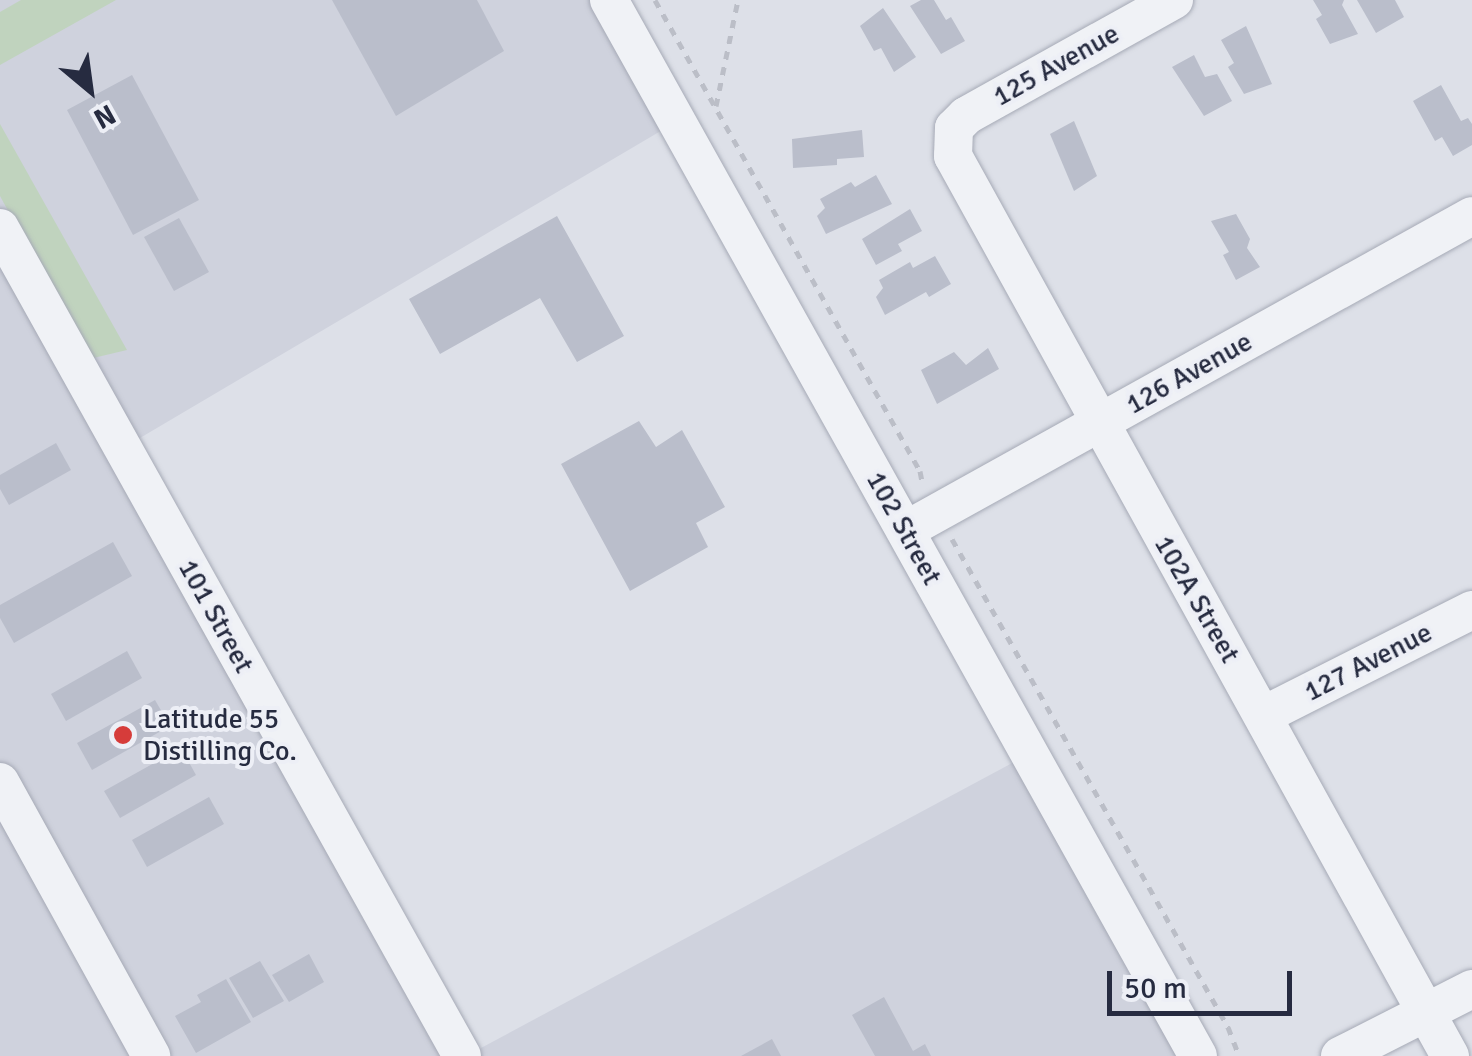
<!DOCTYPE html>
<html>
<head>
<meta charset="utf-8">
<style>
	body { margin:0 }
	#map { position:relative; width:1472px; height:1056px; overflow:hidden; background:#dde0e8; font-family:Signika,sans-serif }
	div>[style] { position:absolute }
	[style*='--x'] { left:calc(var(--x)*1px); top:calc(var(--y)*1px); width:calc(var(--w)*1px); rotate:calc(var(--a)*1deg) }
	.built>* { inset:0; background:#cfd2dd }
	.green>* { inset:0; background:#c0d3be }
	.building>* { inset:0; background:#babecb }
	.path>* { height:5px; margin-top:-2.5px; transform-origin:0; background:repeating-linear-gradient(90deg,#bbbec7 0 8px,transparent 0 16px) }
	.roads { filter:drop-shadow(0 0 2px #a6aab6) drop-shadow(0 0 2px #a6aab6) }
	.minor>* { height:38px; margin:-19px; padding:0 19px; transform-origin:19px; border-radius:19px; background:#f0f2f6 }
	.dots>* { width:28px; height:28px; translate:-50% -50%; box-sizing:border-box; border:5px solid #edeff6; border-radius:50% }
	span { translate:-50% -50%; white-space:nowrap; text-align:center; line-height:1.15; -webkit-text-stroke:8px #edeff6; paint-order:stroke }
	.street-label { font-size:28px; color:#262b40 }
	.poi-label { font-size:28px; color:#262b40 }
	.left { translate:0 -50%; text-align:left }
	.north { position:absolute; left:40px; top:40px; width:100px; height:100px; -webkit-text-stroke:8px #edeff6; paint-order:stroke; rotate:151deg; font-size:28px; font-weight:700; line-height:40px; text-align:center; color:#262b40 }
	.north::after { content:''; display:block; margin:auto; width:35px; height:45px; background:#262b40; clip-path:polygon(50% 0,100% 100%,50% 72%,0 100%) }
	.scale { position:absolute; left:1107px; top:971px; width:185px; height:45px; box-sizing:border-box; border:5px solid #262b40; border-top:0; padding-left:12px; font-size:30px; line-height:35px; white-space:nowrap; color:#262b40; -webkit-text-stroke:8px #edeff6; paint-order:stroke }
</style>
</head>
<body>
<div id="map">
	<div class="built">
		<i style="clip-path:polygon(0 0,609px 0,676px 122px,123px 448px,462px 1056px,0 1056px)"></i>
		<i style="clip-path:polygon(1029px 754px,1198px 1056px,466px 1056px)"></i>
	</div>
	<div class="green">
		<i style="clip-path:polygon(21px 0,116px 0,0 65px,0 12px)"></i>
		<i style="clip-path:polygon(0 124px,127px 350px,89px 359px,0 196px)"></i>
	</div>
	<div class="building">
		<i style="clip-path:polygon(332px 0,477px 0,504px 51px,396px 116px)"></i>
		<i style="clip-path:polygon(921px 0,934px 0,946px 20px,951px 17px,965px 41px,941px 54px,910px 6px)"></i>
		<i style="clip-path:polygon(1313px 0,1344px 0,1342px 5px,1358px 34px,1330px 44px,1316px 19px,1322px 15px)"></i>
		<i style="clip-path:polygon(1357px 0,1395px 0,1404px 17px,1376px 33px)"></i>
		<i style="clip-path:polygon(883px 8px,916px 57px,894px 72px,881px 48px,874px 51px,860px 26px)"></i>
		<i style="clip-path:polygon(1246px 26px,1272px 84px,1244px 94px,1228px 67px,1234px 63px,1221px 40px)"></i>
		<i style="clip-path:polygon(1194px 55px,1205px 77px,1217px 74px,1232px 101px,1204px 116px,1172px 67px)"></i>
		<i style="clip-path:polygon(132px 75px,199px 200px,133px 235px,67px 110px)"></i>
		<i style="clip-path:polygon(1441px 85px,1461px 121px,1468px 118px,1472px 124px,1472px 145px,1453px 156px,1442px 137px,1435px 141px,1413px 101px)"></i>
		<i style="clip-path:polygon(1074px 121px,1097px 176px,1074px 191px,1050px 134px)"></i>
		<i style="clip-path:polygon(862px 130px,864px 157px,837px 159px,837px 165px,793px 168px,792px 139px)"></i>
		<i style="clip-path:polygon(876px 175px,892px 204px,826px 234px,817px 216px,825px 208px,820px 199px,851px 182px,855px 187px)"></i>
		<i style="clip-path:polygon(910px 209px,922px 231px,898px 244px,902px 251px,876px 265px,862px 239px)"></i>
		<i style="clip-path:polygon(1236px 214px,1250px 239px,1247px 248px,1260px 267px,1236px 280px,1223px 255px,1229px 252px,1211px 221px)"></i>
		<i style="clip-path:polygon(557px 216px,624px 336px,577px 362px,540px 298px,440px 354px,409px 299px)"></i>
		<i style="clip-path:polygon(179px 218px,209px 272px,174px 291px,144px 237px)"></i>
		<i style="clip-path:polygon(935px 256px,951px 284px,929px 297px,926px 292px,885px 315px,876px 297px,883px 288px,879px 280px,910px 262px,913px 268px)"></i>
		<i style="clip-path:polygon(988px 348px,999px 369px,937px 404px,921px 370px,954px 352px,966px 365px)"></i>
		<i style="clip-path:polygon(639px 421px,656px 447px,682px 430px,725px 507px,696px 523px,708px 547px,630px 591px,561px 464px)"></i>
		<i style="clip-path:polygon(56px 443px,71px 470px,9px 505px,0 489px,0 475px)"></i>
		<i style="clip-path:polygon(113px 542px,132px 576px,14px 643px,0 618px,0 605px)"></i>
		<i style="clip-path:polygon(127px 651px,142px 678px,66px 721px,51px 694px)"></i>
		<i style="clip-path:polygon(155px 700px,170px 726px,92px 770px,77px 743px)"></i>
		<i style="clip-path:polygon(181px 748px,196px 775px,120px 818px,104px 791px)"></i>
		<i style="clip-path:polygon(209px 797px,224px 824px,147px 867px,132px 840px)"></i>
		<i style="clip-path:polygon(309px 954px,324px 982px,289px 1002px,272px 975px)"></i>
		<i style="clip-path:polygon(260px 961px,284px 1001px,253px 1018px,229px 978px)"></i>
		<i style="clip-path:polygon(226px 979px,251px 1022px,196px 1053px,175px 1016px,201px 1002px,197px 995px)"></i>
		<i style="clip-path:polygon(884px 997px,913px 1051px,925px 1044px,931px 1056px,875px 1056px,852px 1015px)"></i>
		<i style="clip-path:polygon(772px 1039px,781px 1056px,741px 1056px)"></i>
	</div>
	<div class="path">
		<i style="--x:655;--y:0;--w:540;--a:60.64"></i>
		<i style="--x:920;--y:471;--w:15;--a:79"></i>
		<i style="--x:716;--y:106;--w:108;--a:-78.3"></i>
		<i style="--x:952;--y:539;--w:561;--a:60.51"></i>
		<i style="--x:1228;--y:1027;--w:31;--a:69"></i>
	</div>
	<div class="roads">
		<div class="minor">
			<i style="--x:609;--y:0;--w:1209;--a:60.85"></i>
			<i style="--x:1174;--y:0;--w:238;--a:150.9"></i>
			<i style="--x:966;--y:116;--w:17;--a:135"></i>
			<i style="--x:954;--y:128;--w:28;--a:92"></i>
			<i style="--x:953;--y:156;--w:1028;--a:61.09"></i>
			<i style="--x:0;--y:228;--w:948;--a:60.84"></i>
			<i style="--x:906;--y:530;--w:647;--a:-29.02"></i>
			<i style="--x:1264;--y:715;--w:233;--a:-26.8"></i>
			<i style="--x:0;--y:782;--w:313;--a:61.1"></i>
			<i style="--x:1340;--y:1056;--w:148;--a:-26.9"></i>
		</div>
	</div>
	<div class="dots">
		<i style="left:123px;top:735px;background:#d63c3a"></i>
	</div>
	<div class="street-label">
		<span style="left:1056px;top:65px;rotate:-29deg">125 Avenue</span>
		<span style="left:1189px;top:373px;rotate:-29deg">126 Avenue</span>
		<span style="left:904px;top:528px;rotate:61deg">102 Street</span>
		<span style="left:1197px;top:599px;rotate:60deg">102A Street</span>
		<span style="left:216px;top:616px;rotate:61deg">101 Street</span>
		<span style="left:1368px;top:662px;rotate:-27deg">127 Avenue</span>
	</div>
	<div class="poi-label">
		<span class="left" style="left:143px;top:735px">Latitude 55<br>Distilling Co.</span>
	</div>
	<div class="north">N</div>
	<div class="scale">50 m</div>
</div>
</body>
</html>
